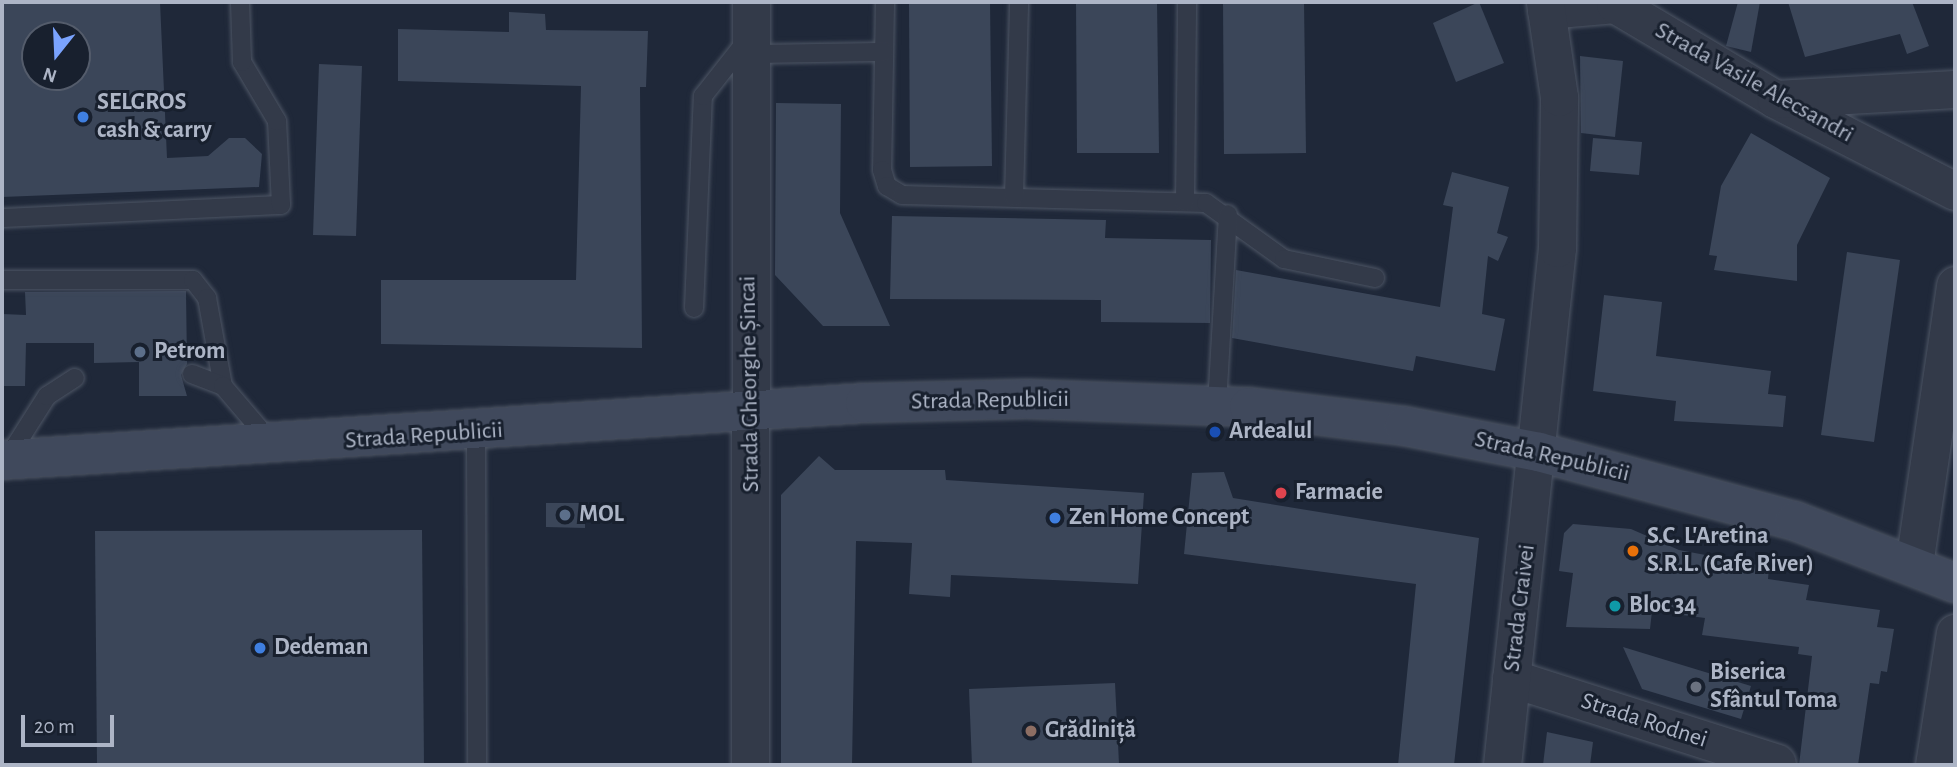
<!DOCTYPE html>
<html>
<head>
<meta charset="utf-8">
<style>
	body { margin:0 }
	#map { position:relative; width:1957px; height:767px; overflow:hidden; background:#1f2839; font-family:"Alegreya Sans",sans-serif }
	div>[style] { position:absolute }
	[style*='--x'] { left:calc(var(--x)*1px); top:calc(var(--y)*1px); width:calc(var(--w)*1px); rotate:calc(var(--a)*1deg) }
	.building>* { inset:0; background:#3b4659 }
	.roads { filter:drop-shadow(0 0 2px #4d5564) drop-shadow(0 0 2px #4d5564) }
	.service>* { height:18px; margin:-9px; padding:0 9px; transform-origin:9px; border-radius:9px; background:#333a49 }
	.minor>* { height:37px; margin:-18.5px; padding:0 18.5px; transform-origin:18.5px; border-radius:18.5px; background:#333a49 }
	.secondary>* { height:38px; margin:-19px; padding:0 19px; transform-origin:19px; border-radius:19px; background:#40495c }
	.dots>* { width:19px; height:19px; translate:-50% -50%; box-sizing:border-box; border:4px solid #18202e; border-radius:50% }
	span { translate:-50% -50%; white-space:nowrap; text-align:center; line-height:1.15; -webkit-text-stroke:6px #18202e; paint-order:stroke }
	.street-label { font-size:24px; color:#adb5c6 }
	.poi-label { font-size:24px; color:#adb5c6; font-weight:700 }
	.left { translate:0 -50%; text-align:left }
	.frame { position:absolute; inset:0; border:4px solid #adb5c6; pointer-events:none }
	.north { position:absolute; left:21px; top:21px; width:70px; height:70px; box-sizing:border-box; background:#18202e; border:2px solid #545c6b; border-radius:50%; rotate:198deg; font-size:19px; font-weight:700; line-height:28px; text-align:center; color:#adb5c6 }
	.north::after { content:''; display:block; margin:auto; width:24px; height:32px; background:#7aa3fe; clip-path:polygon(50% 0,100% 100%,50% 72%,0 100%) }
	.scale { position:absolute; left:21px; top:715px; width:93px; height:32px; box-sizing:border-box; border:4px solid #adb5c6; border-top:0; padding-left:9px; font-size:21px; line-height:24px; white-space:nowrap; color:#adb5c6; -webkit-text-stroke:5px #18202e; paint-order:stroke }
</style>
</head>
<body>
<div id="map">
	<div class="building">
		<i style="clip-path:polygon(evenodd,2px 2px,160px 2px,167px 158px,208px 156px,229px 138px,245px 138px,262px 154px,259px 187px,2px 197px,2px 2px,35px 35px,77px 35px,77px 77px,35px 77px,35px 35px)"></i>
		<i style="clip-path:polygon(909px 2px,990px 2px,992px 166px,910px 167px)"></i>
		<i style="clip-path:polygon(1076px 2px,1157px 2px,1159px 153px,1077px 153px)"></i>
		<i style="clip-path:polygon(1223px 2px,1304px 2px,1306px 153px,1224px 154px)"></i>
		<i style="clip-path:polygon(1479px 2px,1504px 63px,1456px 82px,1433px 23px)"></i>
		<i style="clip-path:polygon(1738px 2px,1760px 2px,1751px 52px,1726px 46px)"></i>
		<i style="clip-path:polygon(1788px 2px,1912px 2px,1929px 46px,1907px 54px,1900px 34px,1805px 57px)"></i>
		<i style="clip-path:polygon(509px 12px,545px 14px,546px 30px,648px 31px,646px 87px,640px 87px,642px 348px,381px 344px,381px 280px,576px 280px,581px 86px,398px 81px,398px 29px,509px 32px)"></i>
		<i style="clip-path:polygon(1580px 56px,1623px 61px,1615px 137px,1581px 133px)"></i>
		<i style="clip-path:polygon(319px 64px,362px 66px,356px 236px,313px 235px)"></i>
		<i style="clip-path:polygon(776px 103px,841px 104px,840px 213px,890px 326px,823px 326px,775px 275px)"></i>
		<i style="clip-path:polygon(1751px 133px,1830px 178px,1797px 245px,1797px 281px,1714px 270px,1717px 256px,1709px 255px,1721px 186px)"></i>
		<i style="clip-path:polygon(1593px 138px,1642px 142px,1639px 175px,1590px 171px)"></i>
		<i style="clip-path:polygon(1452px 172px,1509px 187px,1497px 233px,1508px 237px,1498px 261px,1488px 256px,1482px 314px,1505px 319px,1495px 371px,1416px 356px,1413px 371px,1232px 338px,1236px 270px,1440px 307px,1453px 207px,1443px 205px)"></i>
		<i style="clip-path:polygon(892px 216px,1106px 220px,1105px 238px,1211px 240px,1210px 323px,1101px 322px,1101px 300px,890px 299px)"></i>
		<i style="clip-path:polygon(1847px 252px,1900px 260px,1874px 442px,1821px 435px)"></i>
		<i style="clip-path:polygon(186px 291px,187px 364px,181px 375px,187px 396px,139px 396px,139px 362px,94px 363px,94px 343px,26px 343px,25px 386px,2px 386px,2px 314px,26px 315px,25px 292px)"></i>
		<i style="clip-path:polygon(1604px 295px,1662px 302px,1656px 356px,1771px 371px,1768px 394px,1786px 396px,1783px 427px,1674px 421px,1676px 401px,1593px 391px)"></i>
		<i style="clip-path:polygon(819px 456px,835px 470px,945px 470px,946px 480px,1144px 493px,1138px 584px,951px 575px,950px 597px,909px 594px,912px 543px,856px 541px,852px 765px,781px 765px,781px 495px)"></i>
		<i style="clip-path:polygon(1224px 472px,1233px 498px,1479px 538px,1454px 765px,1398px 765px,1416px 584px,1184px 554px,1192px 473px)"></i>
		<i style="clip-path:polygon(546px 503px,585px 503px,585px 528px,546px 527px)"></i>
		<i style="clip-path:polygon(1573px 524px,1631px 529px,1679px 550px,1769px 567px,1768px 579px,1809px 585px,1806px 600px,1880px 610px,1877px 627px,1894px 629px,1887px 672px,1881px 671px,1879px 684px,1870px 683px,1858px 765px,1799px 765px,1812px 656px,1798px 654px,1799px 647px,1702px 635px,1705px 618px,1652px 611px,1650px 629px,1566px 627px,1573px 573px,1559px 571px,1564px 533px)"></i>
		<i style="clip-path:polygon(422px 530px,424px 765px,97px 765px,95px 531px)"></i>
		<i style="clip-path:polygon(1623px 647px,1751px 686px,1741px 719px,1642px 689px)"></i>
		<i style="clip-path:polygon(1115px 683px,1119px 764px,972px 765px,969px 689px)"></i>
		<i style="clip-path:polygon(1547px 732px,1593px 742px,1590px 765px,1543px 765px)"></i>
	</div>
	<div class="roads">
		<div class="service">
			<i style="--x:885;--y:2;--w:168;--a:91"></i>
			<i style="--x:882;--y:170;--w:17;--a:73"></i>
			<i style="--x:887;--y:186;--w:17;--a:31"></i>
			<i style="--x:902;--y:195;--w:304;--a:1.5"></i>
			<i style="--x:1206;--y:203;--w:96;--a:35.7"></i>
			<i style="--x:1284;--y:259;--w:93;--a:11.8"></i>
			<i style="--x:751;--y:54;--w:133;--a:-0.9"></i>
			<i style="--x:1014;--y:197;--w:195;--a:-88.5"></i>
			<i style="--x:1185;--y:202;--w:200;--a:-89.4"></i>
			<i style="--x:2;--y:218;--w:279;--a:-2.7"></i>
			<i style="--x:281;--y:205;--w:84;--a:-92.7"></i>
			<i style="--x:277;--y:121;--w:69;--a:-120.7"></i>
			<i style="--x:242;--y:62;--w:60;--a:-91.9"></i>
			<i style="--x:2;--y:280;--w:191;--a:0"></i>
			<i style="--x:193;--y:280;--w:23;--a:52"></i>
			<i style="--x:207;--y:298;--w:89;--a:79.7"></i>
			<i style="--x:694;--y:308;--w:212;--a:-87.6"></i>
			<i style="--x:703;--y:96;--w:71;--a:-51.8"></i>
			<i style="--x:192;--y:374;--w:33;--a:21"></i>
			<i style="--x:223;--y:386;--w:72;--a:49.5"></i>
			<i style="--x:1217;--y:405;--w:191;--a:-86.7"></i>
			<i style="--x:476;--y:433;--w:332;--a:89.8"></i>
			<i style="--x:7;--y:459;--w:75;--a:-57.6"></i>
			<i style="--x:47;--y:396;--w:33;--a:-33"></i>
		</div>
		<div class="minor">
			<i style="--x:1546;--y:10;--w:69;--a:-5"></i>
			<i style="--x:1615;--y:4;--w:186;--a:30.7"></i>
			<i style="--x:1775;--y:99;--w:202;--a:27.1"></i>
			<i style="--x:1776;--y:99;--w:179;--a:-3.2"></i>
			<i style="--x:1914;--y:564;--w:282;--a:-81.6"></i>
			<i style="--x:1511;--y:678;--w:279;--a:17.7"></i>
			<i style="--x:750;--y:765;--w:763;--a:-89.92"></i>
			<i style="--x:1502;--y:765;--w:520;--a:-83.93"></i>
			<i style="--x:1557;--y:248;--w:151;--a:-89.2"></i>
			<i style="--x:1559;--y:97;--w:96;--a:-98.4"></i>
			<i style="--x:1934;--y:765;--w:134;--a:-81"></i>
		</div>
		<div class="secondary">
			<i style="--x:2;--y:460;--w:865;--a:-3.78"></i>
			<i style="--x:865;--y:403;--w:162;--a:-1.4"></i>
			<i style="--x:1027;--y:399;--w:222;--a:2.1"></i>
			<i style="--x:1249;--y:407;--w:156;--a:7"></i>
			<i style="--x:1404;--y:426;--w:137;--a:10.9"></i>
			<i style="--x:1539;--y:452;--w:265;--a:15.1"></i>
			<i style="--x:1795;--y:521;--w:172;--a:21.2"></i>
		</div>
	</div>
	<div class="dots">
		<i style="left:83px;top:117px;background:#3f7fe0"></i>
		<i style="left:140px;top:352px;background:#5c6f8a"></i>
		<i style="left:1215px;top:432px;background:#1a4fb4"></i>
		<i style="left:1281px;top:493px;background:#e0444e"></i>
		<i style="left:565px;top:515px;background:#5c6f8a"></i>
		<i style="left:1055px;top:518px;background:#3f7fe0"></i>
		<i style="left:1633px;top:551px;background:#e8710a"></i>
		<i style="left:1615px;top:606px;background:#0f9aa8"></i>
		<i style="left:260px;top:648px;background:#3f7fe0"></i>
		<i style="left:1696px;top:687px;background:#6b7280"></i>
		<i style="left:1031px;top:731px;background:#8d6e63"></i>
	</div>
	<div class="street-label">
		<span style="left:1754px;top:83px;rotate:29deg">Strada Vasile Alecsandri</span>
		<span style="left:750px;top:384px;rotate:-91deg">Strada Gheorghe Șincai</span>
		<span style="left:990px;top:401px;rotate:-1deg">Strada Republicii</span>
		<span style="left:424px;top:436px;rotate:-4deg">Strada Republicii</span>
		<span style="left:1552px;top:457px;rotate:13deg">Strada Republicii</span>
		<span style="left:1520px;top:608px;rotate:-83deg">Strada Craivei</span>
		<span style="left:1644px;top:721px;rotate:18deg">Strada Rodnei</span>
	</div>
	<div class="poi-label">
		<span class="left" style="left:97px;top:117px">SELGROS<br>cash &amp; carry</span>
		<span class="left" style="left:154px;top:352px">Petrom</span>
		<span class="left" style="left:1229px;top:432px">Ardealul</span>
		<span class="left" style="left:1295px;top:493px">Farmacie</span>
		<span class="left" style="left:579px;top:515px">MOL</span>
		<span class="left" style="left:1069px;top:518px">Zen Home Concept</span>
		<span class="left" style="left:1647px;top:551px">S.C. L'Aretina<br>S.R.L. (Cafe River)</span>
		<span class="left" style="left:1629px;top:606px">Bloc 34</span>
		<span class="left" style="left:274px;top:648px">Dedeman</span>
		<span class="left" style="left:1710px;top:687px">Biserica<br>Sfântul Toma</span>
		<span class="left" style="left:1045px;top:731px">Grădiniță</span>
	</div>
	<div class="frame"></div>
	<div class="north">N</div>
	<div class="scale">20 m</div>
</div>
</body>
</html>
